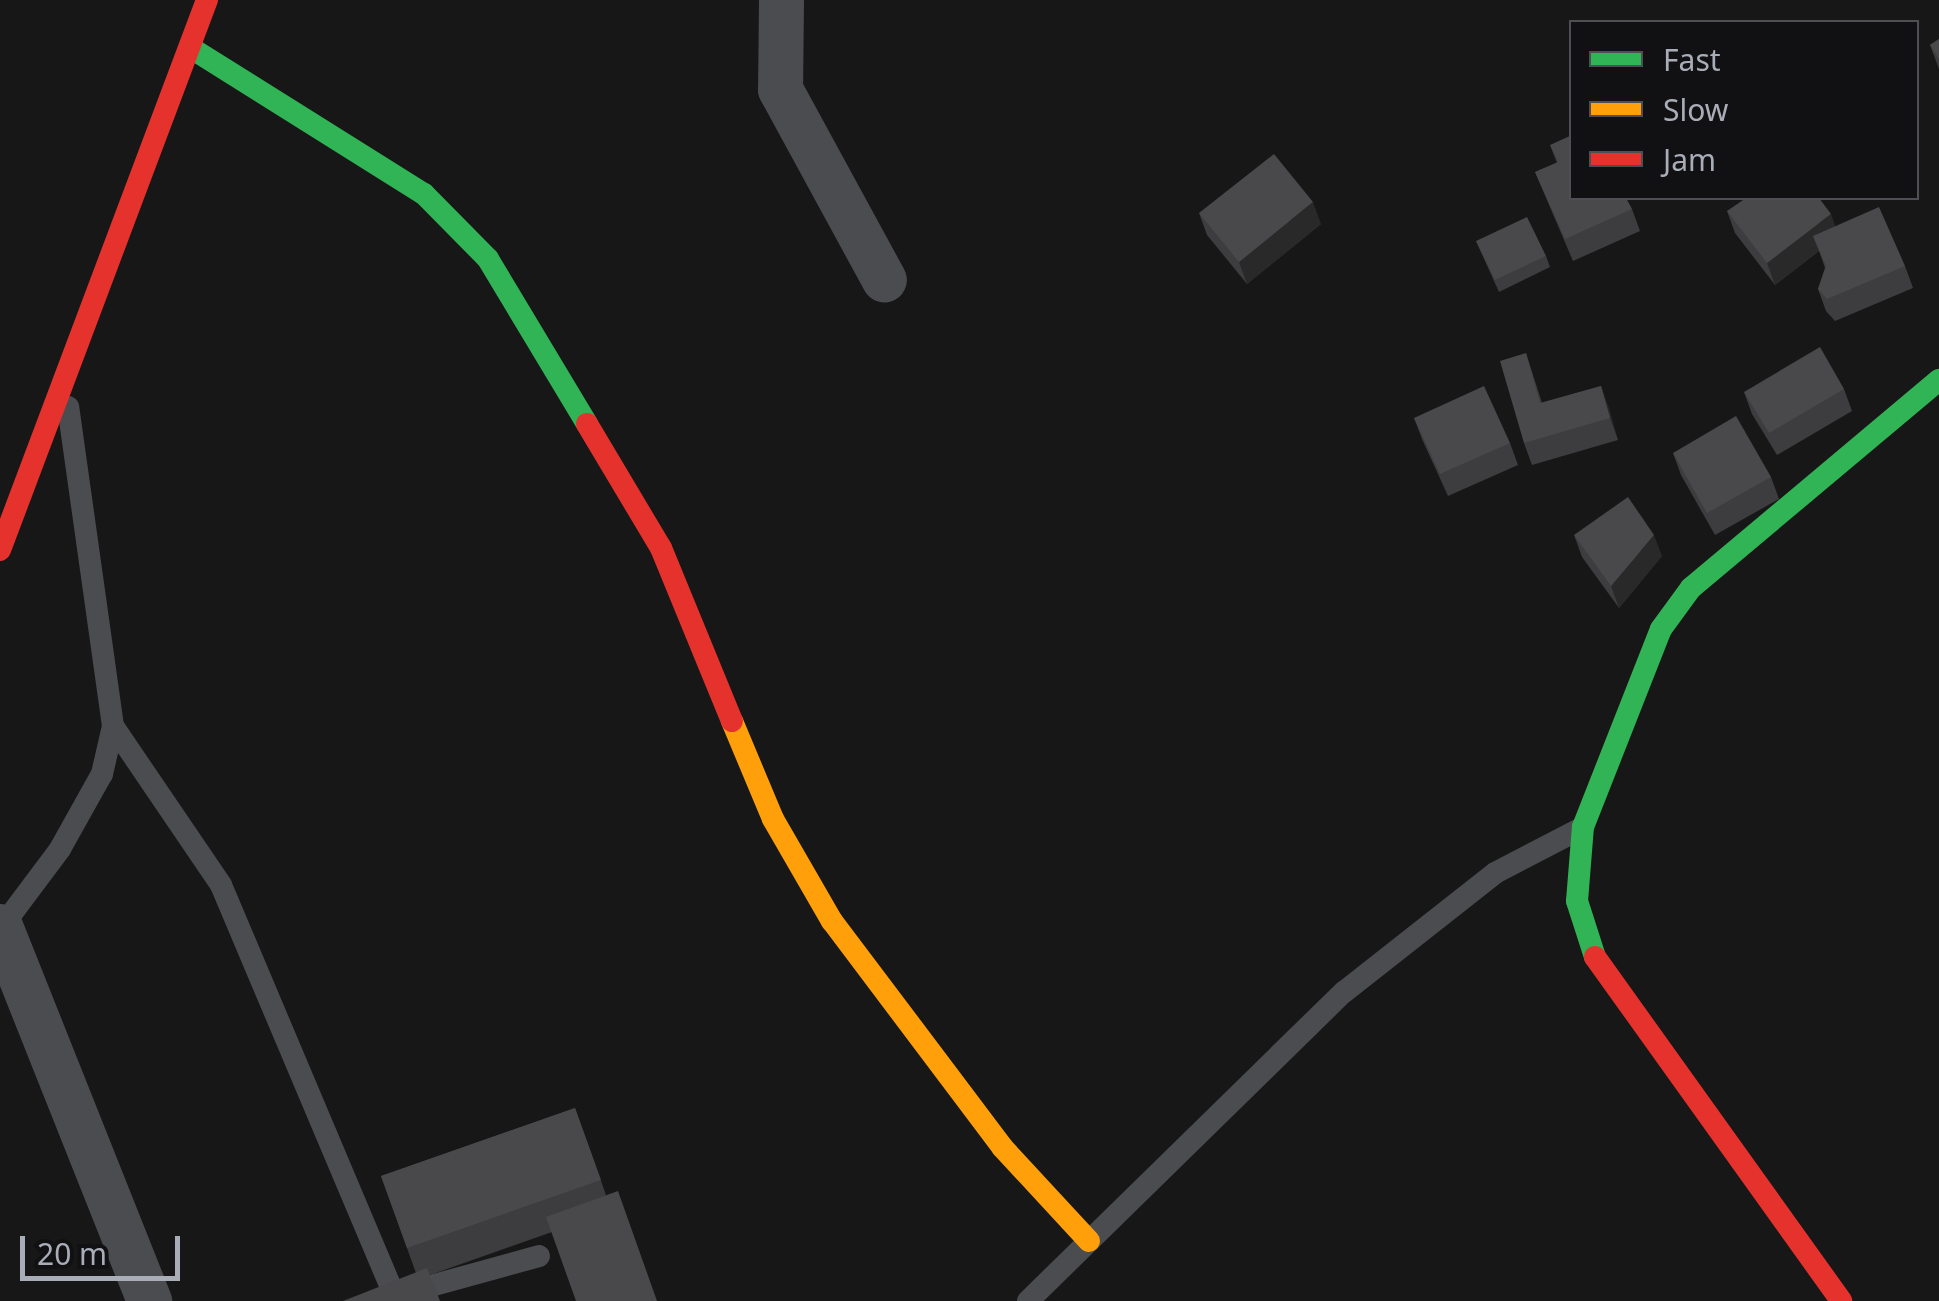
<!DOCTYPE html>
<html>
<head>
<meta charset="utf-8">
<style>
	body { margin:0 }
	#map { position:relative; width:1939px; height:1301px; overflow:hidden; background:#171717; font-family:"Noto Sans",sans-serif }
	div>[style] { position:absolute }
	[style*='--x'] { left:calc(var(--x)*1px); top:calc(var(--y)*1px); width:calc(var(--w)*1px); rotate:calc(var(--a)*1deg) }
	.lane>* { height:22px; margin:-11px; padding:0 11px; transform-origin:11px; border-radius:11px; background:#4b4c50 }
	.street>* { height:45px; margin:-22.5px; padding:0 22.5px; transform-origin:22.5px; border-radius:22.5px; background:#4b4c50 }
	.fast>* { height:22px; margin:-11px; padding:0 11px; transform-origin:11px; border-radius:11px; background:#30b455 }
	.slow>* { height:22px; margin:-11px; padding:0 11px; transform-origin:11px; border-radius:11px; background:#ff9f0a }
	.jam>* { height:22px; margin:-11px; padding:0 11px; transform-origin:11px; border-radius:11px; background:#e5322d }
	.wall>* { inset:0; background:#3d3d3f }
	.shaded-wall>* { inset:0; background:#29292a }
	.building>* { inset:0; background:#49494c }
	span { translate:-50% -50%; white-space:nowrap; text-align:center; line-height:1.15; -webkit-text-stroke:8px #111113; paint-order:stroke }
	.legend { position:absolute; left:1569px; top:20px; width:350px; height:180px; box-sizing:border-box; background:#111113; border:2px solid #4d4f55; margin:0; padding:12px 18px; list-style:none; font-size:30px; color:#a8adb8 }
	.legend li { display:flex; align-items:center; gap:20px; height:50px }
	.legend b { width:50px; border:2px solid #4d4f55 }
	.scale { position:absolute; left:20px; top:1236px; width:160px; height:45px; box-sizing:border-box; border:5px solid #a8adb8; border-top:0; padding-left:12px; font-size:30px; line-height:35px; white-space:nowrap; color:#a8adb8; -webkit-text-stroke:8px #111113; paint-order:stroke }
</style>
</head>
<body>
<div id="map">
	<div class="lane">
		<i style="--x:113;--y:726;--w:192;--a:55.8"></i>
		<i style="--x:221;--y:885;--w:444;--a:67.1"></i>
		<i style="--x:1;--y:928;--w:99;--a:-53.2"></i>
		<i style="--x:60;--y:849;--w:86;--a:-60.8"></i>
		<i style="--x:102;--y:774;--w:49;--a:-77.1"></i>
		<i style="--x:113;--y:726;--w:322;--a:-98"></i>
		<i style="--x:376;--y:1301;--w:169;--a:-15.4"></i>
		<i style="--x:1028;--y:1301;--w:442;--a:-44.4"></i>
		<i style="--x:1344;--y:992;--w:192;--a:-38.2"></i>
		<i style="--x:1495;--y:873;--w:96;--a:-27.4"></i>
	</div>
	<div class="street">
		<i style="--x:781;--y:0;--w:89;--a:90.6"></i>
		<i style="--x:780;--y:89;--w:217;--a:61.4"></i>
		<i style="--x:0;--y:926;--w:404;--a:68.3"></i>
	</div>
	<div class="fast">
		<i style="--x:191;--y:48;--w:275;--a:32.1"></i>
		<i style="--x:424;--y:194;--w:91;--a:45.4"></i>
		<i style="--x:488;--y:259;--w:192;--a:59"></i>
		<i style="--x:1595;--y:957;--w:59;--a:-107.8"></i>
		<i style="--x:1577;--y:901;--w:74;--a:-85.4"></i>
		<i style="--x:1583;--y:827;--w:213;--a:-68.5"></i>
		<i style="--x:1661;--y:629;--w:51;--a:-53.8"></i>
		<i style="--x:1691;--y:588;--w:324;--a:-40"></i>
	</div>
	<div class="slow">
		<i style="--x:732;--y:721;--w:106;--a:67.3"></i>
		<i style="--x:773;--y:819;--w:118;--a:60"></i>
		<i style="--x:832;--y:921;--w:283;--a:53"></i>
		<i style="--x:1002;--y:1147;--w:128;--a:47.2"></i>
	</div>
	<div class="jam">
		<i style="--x:587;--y:424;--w:144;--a:59.2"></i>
		<i style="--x:661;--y:548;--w:187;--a:67.7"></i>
		<i style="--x:0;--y:550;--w:588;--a:-69.38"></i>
		<i style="--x:1595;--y:957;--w:423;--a:54.4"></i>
	</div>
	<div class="wall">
		<i style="clip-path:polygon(1939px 39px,1939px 69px,1930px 45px)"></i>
		<i style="clip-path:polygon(1550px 145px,1632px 209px,1640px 231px,1573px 261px,1535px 172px,1557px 163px)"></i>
		<i style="clip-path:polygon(1727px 211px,1835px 226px,1905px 266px,1913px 288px,1835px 321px,1826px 311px,1818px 289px,1825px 268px,1819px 251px,1775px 285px,1735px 233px)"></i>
		<i style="clip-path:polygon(1199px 213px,1321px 224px,1247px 284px,1207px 235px)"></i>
		<i style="clip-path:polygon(1476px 241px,1546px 256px,1550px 267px,1499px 292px)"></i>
		<i style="clip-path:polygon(1526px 353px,1542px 403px,1601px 386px,1618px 440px,1532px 465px,1524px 443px)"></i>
		<i style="clip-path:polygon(1844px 389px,1852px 411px,1777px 455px,1752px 414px,1744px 392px)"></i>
		<i style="clip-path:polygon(1414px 418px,1510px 443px,1518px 465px,1448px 496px,1422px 439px)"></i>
		<i style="clip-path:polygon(1673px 453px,1771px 477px,1779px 499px,1715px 535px,1681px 475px)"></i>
		<i style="clip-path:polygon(1574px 535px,1662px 556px,1619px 608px,1582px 557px)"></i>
		<i style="clip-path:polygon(575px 1108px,606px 1195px,552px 1232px,430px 1275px,416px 1273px,381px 1176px)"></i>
	</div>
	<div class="shaded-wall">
		<i style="clip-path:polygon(1313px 202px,1321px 224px,1247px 284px,1239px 262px)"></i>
		<i style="clip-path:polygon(1831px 214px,1839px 236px,1813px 236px,1819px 251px,1775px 285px,1767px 263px)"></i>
		<i style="clip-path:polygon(1601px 386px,1609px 408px,1618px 440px,1610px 418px)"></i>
		<i style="clip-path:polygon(1654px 535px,1662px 556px,1619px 608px,1611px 586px)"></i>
	</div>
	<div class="building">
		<i style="clip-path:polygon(1939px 39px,1939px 59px,1930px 45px)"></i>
		<i style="clip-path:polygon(1572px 135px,1572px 198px,1626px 198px,1632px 209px,1565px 239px,1535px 172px,1558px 162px,1550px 145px)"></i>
		<i style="clip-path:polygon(1274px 154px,1313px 202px,1239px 262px,1199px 213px)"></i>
		<i style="clip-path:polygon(1746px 198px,1819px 198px,1831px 214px,1767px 263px,1727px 211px)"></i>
		<i style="clip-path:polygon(1879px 207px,1905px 266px,1827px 299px,1818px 289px,1826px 266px,1813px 236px)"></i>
		<i style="clip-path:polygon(1527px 217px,1546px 256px,1495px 280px,1476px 241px)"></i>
		<i style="clip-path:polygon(1820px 347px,1844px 389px,1769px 433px,1744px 392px)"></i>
		<i style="clip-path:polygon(1526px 353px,1540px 403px,1601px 386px,1610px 418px,1524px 443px,1500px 361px)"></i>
		<i style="clip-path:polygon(1484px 386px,1510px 443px,1440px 474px,1414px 418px)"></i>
		<i style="clip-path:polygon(1736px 416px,1771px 477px,1707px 513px,1673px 453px)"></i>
		<i style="clip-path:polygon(1628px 497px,1654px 535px,1611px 586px,1574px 535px)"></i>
		<i style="clip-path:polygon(575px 1108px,601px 1180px,407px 1248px,381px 1176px)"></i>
		<i style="clip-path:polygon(618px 1191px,657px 1301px,576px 1301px,546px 1217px)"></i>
		<i style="clip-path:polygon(427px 1268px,440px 1301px,343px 1301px)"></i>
	</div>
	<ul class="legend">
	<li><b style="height:12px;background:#30b455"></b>Fast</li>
	<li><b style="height:12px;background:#ff9f0a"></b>Slow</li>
	<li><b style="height:12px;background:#e5322d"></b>Jam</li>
	</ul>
	<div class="scale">20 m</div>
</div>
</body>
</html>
